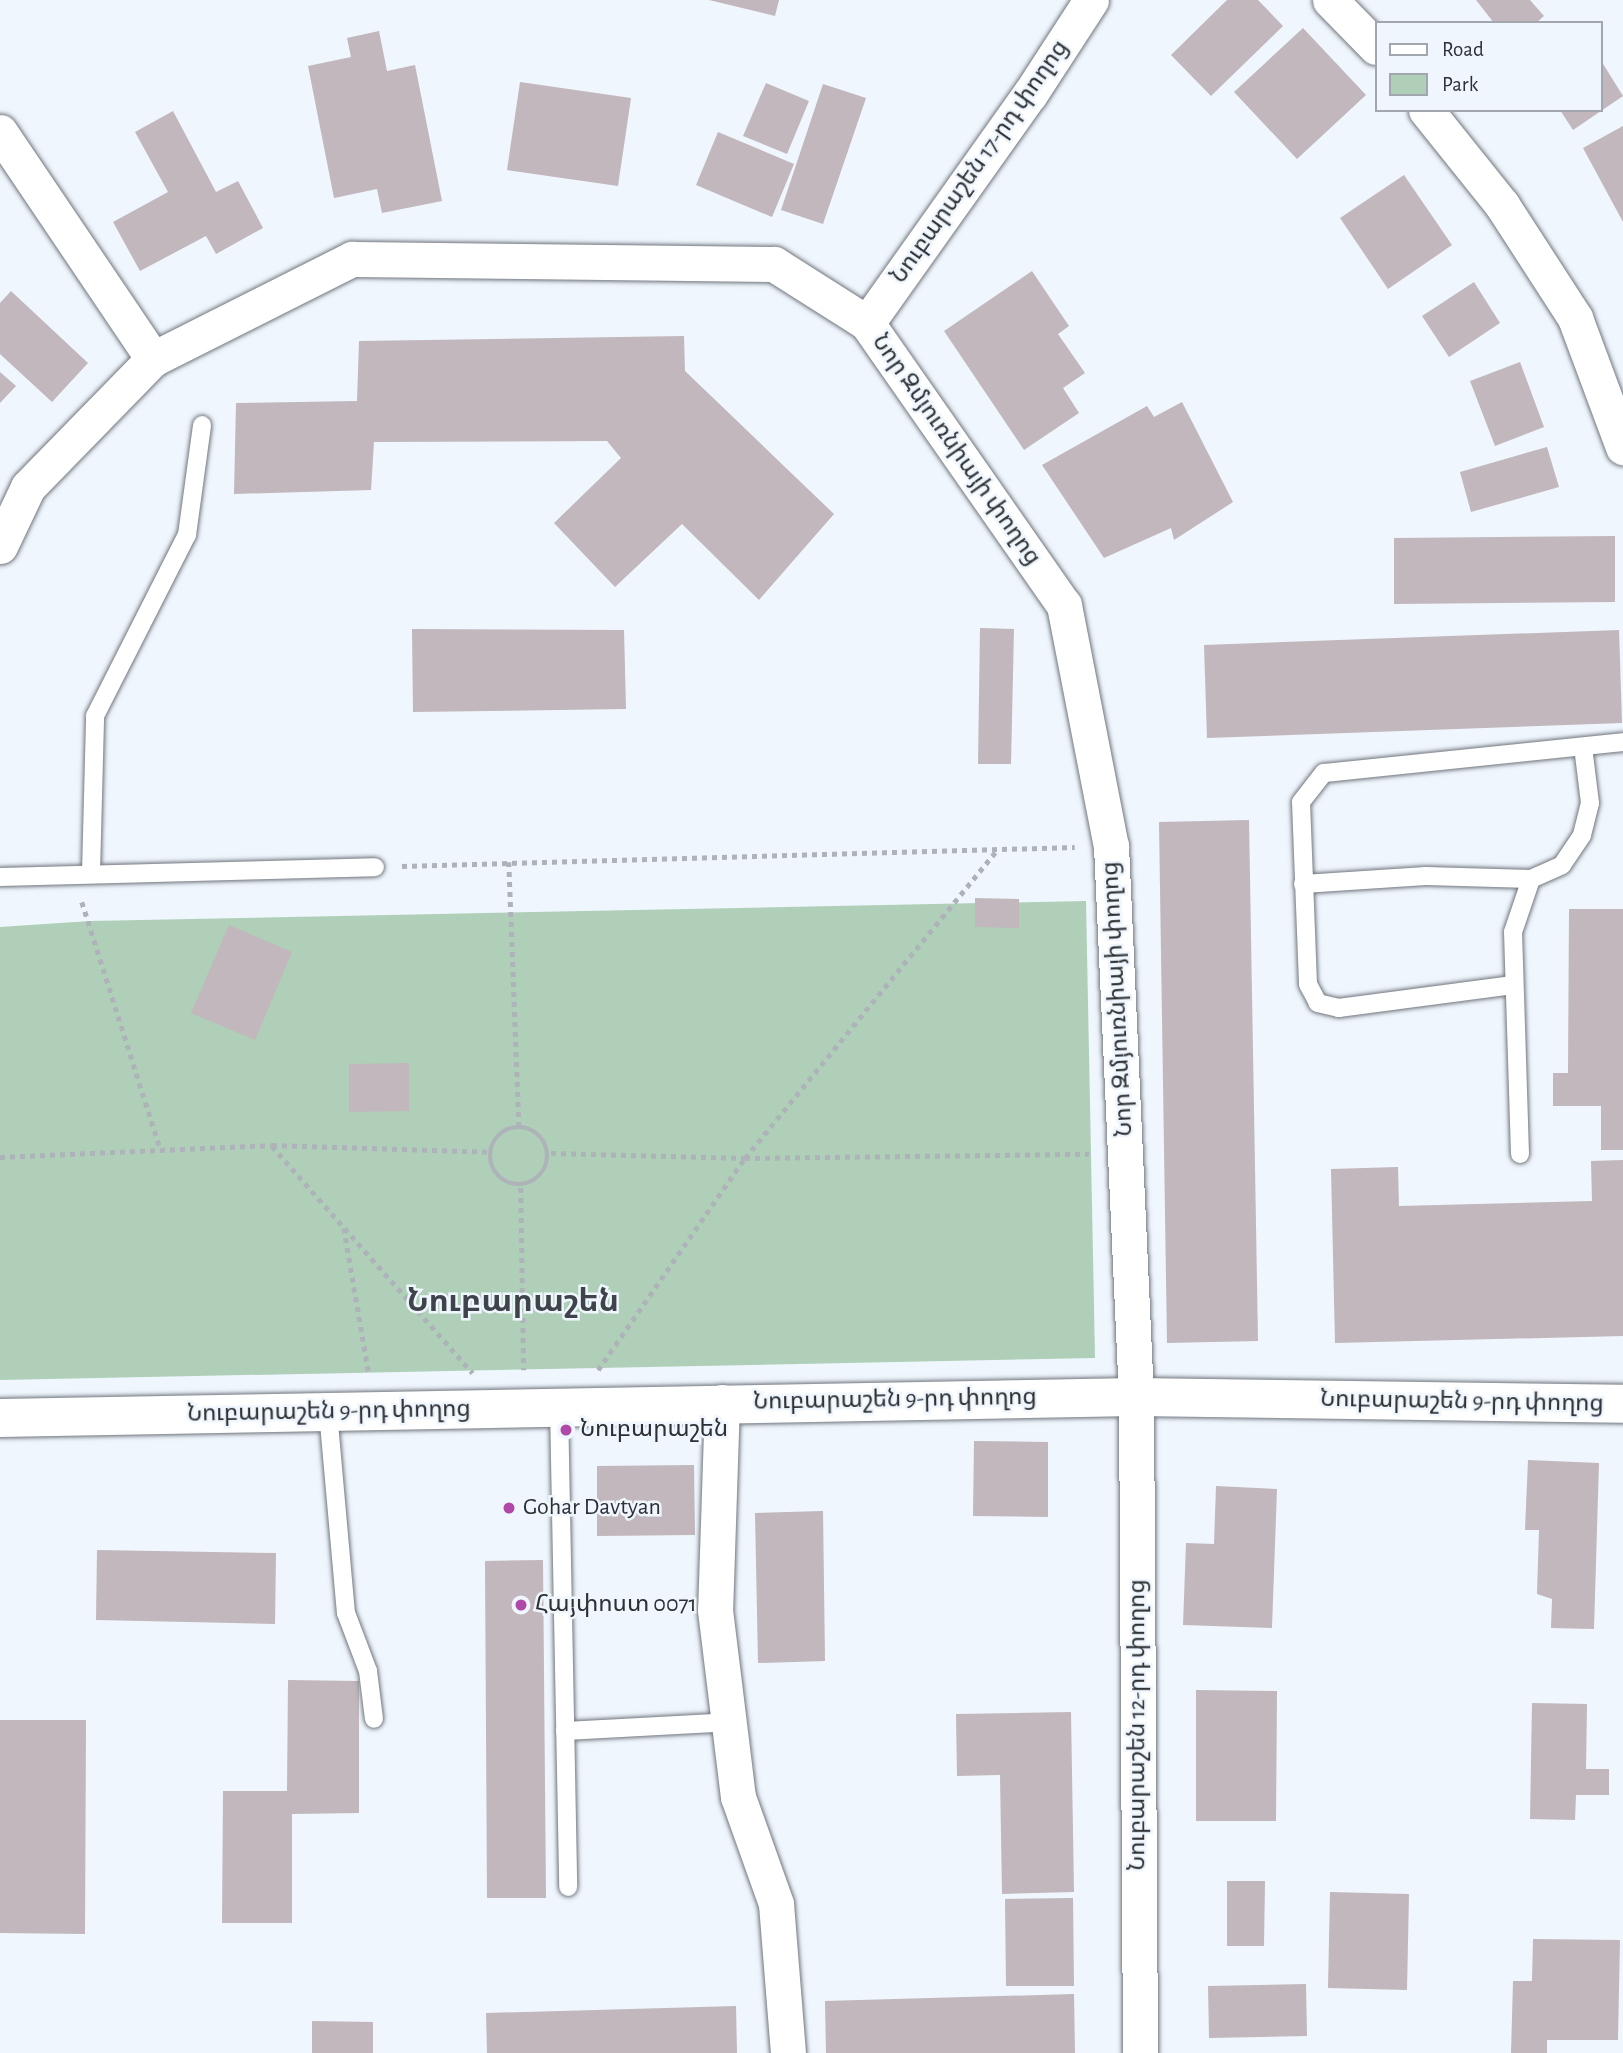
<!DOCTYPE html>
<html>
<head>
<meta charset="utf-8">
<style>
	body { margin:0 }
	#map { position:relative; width:1623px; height:2053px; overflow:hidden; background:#eff6fd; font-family:"Alegreya Sans","Noto Sans Armenian",sans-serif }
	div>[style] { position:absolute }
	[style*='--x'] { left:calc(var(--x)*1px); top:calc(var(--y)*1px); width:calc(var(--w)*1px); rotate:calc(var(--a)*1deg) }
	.green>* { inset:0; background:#afcfb8 }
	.building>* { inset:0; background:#c1b7bc }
	.path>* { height:4.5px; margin-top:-2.25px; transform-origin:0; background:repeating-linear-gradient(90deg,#adb3b8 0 5px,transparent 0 10px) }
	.path>.ring { margin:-2.25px; padding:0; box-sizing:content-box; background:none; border:4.5px solid #adb3b8; border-radius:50% }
	.roads { filter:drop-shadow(0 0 2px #71767d) drop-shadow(0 0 2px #71767d) }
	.service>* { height:18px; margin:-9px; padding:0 9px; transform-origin:9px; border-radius:9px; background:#fff }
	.minor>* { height:35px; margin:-17.5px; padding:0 17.5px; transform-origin:17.5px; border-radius:17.5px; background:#fff }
	.secondary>* { height:38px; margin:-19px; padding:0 19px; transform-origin:19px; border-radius:19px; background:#fff }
	.dots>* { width:19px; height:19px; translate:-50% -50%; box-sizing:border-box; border:4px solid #eff6fd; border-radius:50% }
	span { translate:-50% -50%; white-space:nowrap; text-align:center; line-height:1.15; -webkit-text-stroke:5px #eff6fd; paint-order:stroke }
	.street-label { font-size:24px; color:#2e3134 }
	.poi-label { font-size:24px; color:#2e3134 }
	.left { translate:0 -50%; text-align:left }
	.district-label { font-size:32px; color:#3e4449; font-weight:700 }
	.legend { position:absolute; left:1375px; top:21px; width:228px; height:91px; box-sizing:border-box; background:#eff6fd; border:2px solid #a2a7ad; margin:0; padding:9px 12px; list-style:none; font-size:21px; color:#2e3134 }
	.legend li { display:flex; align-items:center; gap:14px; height:35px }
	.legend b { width:35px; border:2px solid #a2a7ad }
</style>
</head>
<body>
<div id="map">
	<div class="green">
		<i style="clip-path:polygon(1086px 901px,1095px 1358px,0 1380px,0 927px,90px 921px)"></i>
	</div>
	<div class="building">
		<i style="clip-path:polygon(709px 0,779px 0,775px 16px)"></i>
		<i style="clip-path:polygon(1227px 0,1258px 0,1283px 26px,1211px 96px,1171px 55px)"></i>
		<i style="clip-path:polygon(1476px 0,1530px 0,1544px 16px,1536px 23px,1494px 23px)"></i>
		<i style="clip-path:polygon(1303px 28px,1366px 95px,1297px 159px,1234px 92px)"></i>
		<i style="clip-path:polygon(379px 31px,387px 71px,415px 65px,442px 201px,382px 213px,377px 189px,334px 198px,308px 66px,351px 57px,347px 38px)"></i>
		<i style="clip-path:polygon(1600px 59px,1623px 96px,1573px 130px,1560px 110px,1600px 110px)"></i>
		<i style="clip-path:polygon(520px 82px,631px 98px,618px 186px,507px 170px)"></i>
		<i style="clip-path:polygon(766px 83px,809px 101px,787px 154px,743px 136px)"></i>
		<i style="clip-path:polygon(823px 84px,866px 98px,823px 224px,781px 210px)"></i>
		<i style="clip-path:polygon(173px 111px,216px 192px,238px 181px,263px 228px,216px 254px,206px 236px,140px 271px,113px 222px,168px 192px,135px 132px)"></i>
		<i style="clip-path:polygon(1623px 126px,1623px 222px,1583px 148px)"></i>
		<i style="clip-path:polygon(718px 132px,794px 164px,772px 217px,696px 185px)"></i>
		<i style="clip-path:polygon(1404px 175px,1452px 245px,1388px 289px,1340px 218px)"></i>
		<i style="clip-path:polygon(1032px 271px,1069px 326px,1058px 334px,1085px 373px,1063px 388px,1079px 413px,1024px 450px,944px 331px)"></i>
		<i style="clip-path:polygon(1474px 282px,1500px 323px,1449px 357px,1422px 316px)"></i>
		<i style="clip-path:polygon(11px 291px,88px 363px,52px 402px,0 354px,0 303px)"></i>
		<i style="clip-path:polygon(684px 336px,685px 371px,834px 514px,759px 600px,682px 524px,615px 587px,554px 523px,621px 458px,607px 441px,374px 442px,371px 490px,234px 494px,236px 403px,357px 401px,359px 341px)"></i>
		<i style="clip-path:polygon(1520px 362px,1544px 427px,1495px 446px,1470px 381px)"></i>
		<i style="clip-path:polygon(0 372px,16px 386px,0 403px)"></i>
		<i style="clip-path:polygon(1182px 402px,1233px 502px,1174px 540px,1171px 528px,1104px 558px,1042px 465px,1147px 406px,1154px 417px)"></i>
		<i style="clip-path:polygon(1547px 447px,1559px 487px,1471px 512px,1460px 472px)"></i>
		<i style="clip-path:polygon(1615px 536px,1615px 602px,1394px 604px,1394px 538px)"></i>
		<i style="clip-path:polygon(980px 628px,1014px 629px,1011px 764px,978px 764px)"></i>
		<i style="clip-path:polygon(412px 629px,624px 630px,626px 709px,413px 712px)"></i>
		<i style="clip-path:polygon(1619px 630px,1622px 723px,1207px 738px,1204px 645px)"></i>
		<i style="clip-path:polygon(1249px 820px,1258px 1341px,1167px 1343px,1159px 822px)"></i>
		<i style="clip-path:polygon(975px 898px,1019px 899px,1019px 928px,975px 927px)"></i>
		<i style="clip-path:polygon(1569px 909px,1623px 909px,1623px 1150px,1601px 1150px,1601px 1106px,1553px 1106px,1553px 1073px,1568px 1073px)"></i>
		<i style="clip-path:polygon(229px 925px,292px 952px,255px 1040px,191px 1013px)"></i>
		<i style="clip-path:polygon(409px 1063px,409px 1111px,349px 1112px,349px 1064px)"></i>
		<i style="clip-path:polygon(1623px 1160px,1623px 1336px,1335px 1343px,1331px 1169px,1398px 1167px,1399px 1206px,1592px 1201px,1591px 1161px)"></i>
		<i style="clip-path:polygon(974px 1441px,1048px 1442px,1048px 1517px,973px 1516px)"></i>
		<i style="clip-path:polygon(1528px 1460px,1599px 1463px,1594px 1629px,1551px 1628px,1552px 1599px,1537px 1594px,1539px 1530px,1525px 1530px)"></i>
		<i style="clip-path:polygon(694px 1465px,695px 1535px,597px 1536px,597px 1466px)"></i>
		<i style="clip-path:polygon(1216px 1486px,1277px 1489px,1272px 1628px,1183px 1625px,1186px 1543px,1214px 1544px)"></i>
		<i style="clip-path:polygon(823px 1511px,825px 1661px,758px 1663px,755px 1513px)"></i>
		<i style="clip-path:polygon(97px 1550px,276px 1553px,275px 1624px,96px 1620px)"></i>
		<i style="clip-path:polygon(543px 1560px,546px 1898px,487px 1898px,485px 1561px)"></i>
		<i style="clip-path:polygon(288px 1680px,359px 1681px,359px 1813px,292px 1814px,292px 1923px,222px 1923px,223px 1791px,287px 1791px)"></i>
		<i style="clip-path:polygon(1196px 1690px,1277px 1691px,1276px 1821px,1196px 1821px)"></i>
		<i style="clip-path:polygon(1532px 1703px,1587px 1704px,1586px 1769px,1609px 1769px,1609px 1795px,1576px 1795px,1575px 1820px,1530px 1819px)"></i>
		<i style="clip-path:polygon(1071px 1712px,1074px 1892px,1002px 1894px,1000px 1775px,957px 1776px,956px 1714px)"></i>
		<i style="clip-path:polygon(0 1720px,86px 1720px,85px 1934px,0 1933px)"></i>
		<i style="clip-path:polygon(1227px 1881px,1265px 1881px,1264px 1946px,1227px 1946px)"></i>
		<i style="clip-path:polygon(1330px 1892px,1409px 1894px,1407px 1990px,1328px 1988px)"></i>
		<i style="clip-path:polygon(1073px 1898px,1074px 1986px,1006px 1986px,1005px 1899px)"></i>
		<i style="clip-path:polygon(1533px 1939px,1620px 1940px,1618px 2040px,1547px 2040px,1547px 2053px,1511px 2053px,1513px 1981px,1532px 1981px)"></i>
		<i style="clip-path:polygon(1306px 1984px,1307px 2036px,1209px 2038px,1208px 1986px)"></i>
		<i style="clip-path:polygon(1074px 1994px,1075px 2053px,826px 2053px,825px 2001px)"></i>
		<i style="clip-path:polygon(736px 2006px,737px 2053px,487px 2053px,486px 2013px)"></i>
		<i style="clip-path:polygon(312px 2021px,373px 2022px,373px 2053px,312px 2053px)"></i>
	</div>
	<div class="path">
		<i style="--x:509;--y:862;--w:264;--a:87.8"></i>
		<i style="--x:402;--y:866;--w:673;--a:-1.62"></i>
		<i style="--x:82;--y:902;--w:258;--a:72.4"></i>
		<i class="ring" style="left:490px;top:1127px;width:53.5px;height:53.5px"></i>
		<i style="--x:272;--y:1146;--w:303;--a:48.5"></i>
		<i style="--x:551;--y:1153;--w:194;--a:1.5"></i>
		<i style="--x:745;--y:1158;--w:344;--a:-0.7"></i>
		<i style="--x:0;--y:1157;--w:272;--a:-2.5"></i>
		<i style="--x:272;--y:1145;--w:217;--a:1.8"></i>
		<i style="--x:521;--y:1188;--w:182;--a:89.1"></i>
		<i style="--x:344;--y:1228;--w:148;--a:80.3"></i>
		<i style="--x:598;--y:1370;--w:258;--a:-55.3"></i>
		<i style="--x:745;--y:1158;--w:398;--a:-50.7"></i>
	</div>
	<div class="roads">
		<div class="service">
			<i style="--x:91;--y:873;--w:157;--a:-88.5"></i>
			<i style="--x:95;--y:716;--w:203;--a:-63.1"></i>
			<i style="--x:187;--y:535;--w:111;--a:-82.2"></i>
			<i style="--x:0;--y:877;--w:375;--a:-1.5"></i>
			<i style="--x:1303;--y:884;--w:123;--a:-3.7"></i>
			<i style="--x:1426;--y:876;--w:105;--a:1.6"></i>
			<i style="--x:1513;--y:985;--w:176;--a:172.5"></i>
			<i style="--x:1339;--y:1008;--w:22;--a:-167"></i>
			<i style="--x:1318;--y:1003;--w:21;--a:-118"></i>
			<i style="--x:1308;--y:984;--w:182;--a:-92.2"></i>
			<i style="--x:1301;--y:802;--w:37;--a:-52"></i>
			<i style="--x:1324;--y:773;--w:301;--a:-5.9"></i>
			<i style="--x:1520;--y:1154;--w:222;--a:-91.8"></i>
			<i style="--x:1513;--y:932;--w:56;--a:-71.2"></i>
			<i style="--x:1531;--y:879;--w:34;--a:-24"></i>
			<i style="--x:1562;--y:865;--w:36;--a:-56"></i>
			<i style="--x:1582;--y:835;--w:33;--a:-76"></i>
			<i style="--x:1590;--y:803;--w:56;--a:-97.1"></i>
			<i style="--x:559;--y:1406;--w:481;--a:88.9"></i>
			<i style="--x:328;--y:1412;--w:202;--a:84.9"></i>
			<i style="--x:346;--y:1613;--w:62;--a:69.2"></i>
			<i style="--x:368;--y:1671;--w:48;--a:82.9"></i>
			<i style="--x:565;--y:1731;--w:164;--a:-3.1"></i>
		</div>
		<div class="minor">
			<i style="--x:1330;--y:0;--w:66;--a:45.6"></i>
			<i style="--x:1426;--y:110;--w:122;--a:51.3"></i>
			<i style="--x:1502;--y:205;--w:135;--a:57.1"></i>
			<i style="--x:1575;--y:318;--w:138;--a:69.6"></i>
			<i style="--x:0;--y:132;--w:274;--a:56"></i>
			<i style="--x:867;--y:323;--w:281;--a:-54.6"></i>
			<i style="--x:1030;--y:94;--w:112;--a:-57"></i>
			<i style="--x:0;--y:546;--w:65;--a:-64.6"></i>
			<i style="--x:28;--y:487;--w:179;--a:-45.7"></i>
			<i style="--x:153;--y:359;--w:223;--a:-26.7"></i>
			<i style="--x:352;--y:259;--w:422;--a:0.7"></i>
			<i style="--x:774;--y:264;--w:110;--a:32.4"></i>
			<i style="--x:867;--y:323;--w:344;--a:55.1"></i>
			<i style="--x:1064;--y:605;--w:246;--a:79"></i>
			<i style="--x:1111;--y:846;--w:552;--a:87.4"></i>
			<i style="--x:1136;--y:1397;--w:656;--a:89.65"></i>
			<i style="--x:722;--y:1402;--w:208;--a:91.9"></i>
			<i style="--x:715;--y:1610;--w:188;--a:83"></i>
			<i style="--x:738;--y:1797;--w:114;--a:70.4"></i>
			<i style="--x:776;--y:1904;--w:149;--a:85.4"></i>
		</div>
		<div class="secondary">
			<i style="--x:0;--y:1418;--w:1136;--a:-1.06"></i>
			<i style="--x:1136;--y:1397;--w:487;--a:0.8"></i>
		</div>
	</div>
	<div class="dots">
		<i style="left:566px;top:1430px;background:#b048aa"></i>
		<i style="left:509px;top:1508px;background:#b048aa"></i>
		<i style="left:521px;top:1605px;background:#b048aa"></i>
	</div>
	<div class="street-label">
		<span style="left:980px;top:162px;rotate:-55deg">Նուբարաշեն 17-րդ փողոց</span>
		<span style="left:956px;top:450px;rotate:55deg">Նոր Զմյուռնիայի փողոց</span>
		<span style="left:1118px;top:999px;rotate:-93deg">Նոր Զմյուռնիայի փողոց</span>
		<span style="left:895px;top:1400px;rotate:-1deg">Նուբարաշեն 9-րդ փողոց</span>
		<span style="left:1462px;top:1402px;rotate:1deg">Նուբարաշեն 9-րդ փողոց</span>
		<span style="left:329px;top:1412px;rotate:-1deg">Նուբարաշեն 9-րդ փողոց</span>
		<span style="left:1138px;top:1725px;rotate:-90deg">Նուբարաշեն 12-րդ փողոց</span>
	</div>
	<div class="poi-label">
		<span class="left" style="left:580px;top:1430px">Նուբարաշեն</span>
		<span class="left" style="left:523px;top:1508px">Gohar Davtyan</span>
		<span class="left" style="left:535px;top:1605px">Հայփոստ 0071</span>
	</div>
	<div class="district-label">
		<span style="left:513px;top:1301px">Նուբարաշեն</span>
	</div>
	<ul class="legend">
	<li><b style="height:9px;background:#fff"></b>Road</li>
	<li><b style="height:19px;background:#afcfb8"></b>Park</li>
	</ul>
</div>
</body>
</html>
